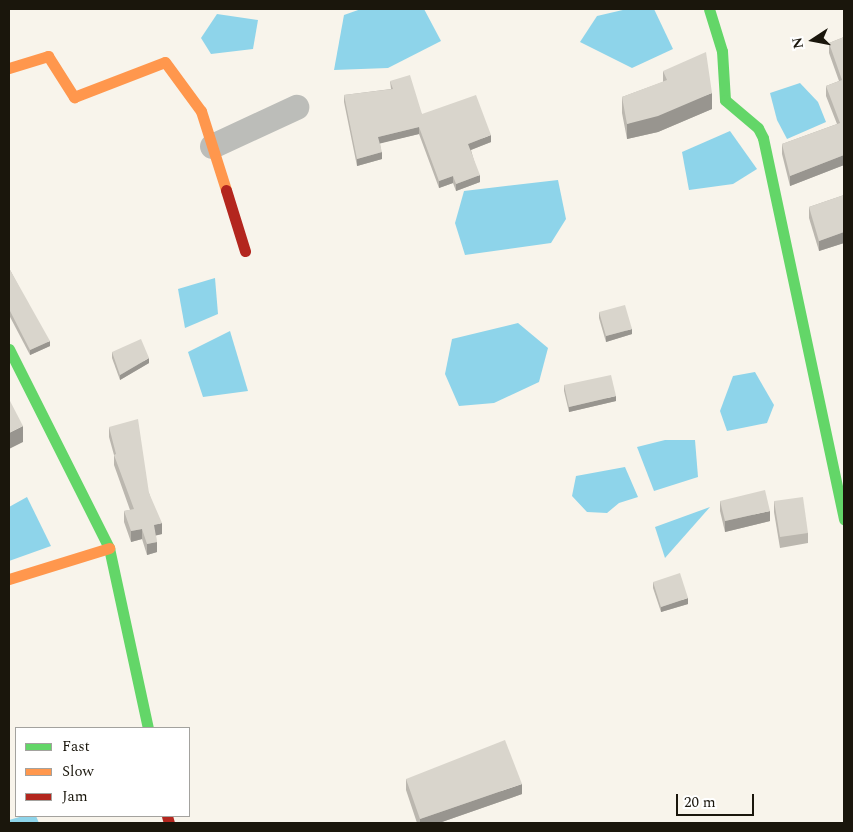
<!DOCTYPE html>
<html>
<head>
<meta charset="utf-8">
<style>
	body { margin:0 }
	#map { position:relative; width:853px; height:832px; overflow:hidden; background:#f8f4eb; font-family:Spectral,serif }
	div>[style] { position:absolute }
	[style*='--x'] { left:calc(var(--x)*1px); top:calc(var(--y)*1px); width:calc(var(--w)*1px); rotate:calc(var(--a)*1deg) }
	.water>* { inset:0; background:#8ed4ea }
	.street>* { height:25px; margin:-12.5px; padding:0 12.5px; transform-origin:12.5px; border-radius:12.5px; background:#bcbdb9 }
	.fast>* { height:11px; margin:-5.5px; padding:0 5.5px; transform-origin:5.5px; border-radius:5.5px; background:#63d668 }
	.slow>* { height:11px; margin:-5.5px; padding:0 5.5px; transform-origin:5.5px; border-radius:5.5px; background:#ff974d }
	.jam>* { height:11px; margin:-5.5px; padding:0 5.5px; transform-origin:5.5px; border-radius:5.5px; background:#b3261e }
	.wall>* { inset:0; background:#bbb7af }
	.shaded-wall>* { inset:0; background:#98958f }
	.building>* { inset:0; background:#d9d5cc }
	span { translate:-50% -50%; white-space:nowrap; text-align:center; line-height:1.15; -webkit-text-stroke:4.5px #fff; paint-order:stroke }
	.frame { position:absolute; inset:0; border:10px solid #1a160c; pointer-events:none }
	.legend { position:absolute; left:15px; top:727px; width:175px; height:90px; box-sizing:border-box; background:#fff; border:1px solid #a3a29e; margin:0; padding:6px 9px; list-style:none; font-size:15px; color:#1a160c }
	.legend li { display:flex; align-items:center; gap:10px; height:25px }
	.legend b { width:25px; border:1px solid #a3a29e }
	.north { position:absolute; left:788px; top:15px; width:50px; height:50px; -webkit-text-stroke:4px #fff; paint-order:stroke; rotate:259deg; font-size:14px; font-weight:700; line-height:20px; text-align:center; color:#1a160c }
	.north::after { content:''; display:block; margin:auto; width:18px; height:22px; background:#1a160c; clip-path:polygon(50% 0,100% 100%,50% 72%,0 100%) }
	.scale { position:absolute; left:676px; top:794px; width:78px; height:22px; box-sizing:border-box; border:2px solid #1a160c; border-top:0; padding-left:6px; font-size:15px; line-height:18px; white-space:nowrap; color:#1a160c; -webkit-text-stroke:4px #fff; paint-order:stroke }
</style>
</head>
<body>
<div id="map">
	<div class="water">
		<i style="clip-path:polygon(361px 9px,424px 9px,441px 41px,388px 68px,334px 70px,344px 15px)"></i>
		<i style="clip-path:polygon(627px 9px,654px 9px,673px 49px,632px 68px,580px 42px,597px 16px)"></i>
		<i style="clip-path:polygon(217px 14px,258px 20px,253px 49px,211px 54px,201px 38px)"></i>
		<i style="clip-path:polygon(800px 83px,818px 102px,826px 122px,787px 139px,777px 120px,770px 93px)"></i>
		<i style="clip-path:polygon(730px 131px,757px 169px,733px 184px,689px 190px,682px 152px)"></i>
		<i style="clip-path:polygon(558px 180px,566px 219px,551px 243px,465px 255px,455px 223px,464px 191px)"></i>
		<i style="clip-path:polygon(215px 278px,218px 314px,185px 328px,178px 289px)"></i>
		<i style="clip-path:polygon(518px 323px,548px 348px,539px 382px,494px 403px,459px 406px,445px 374px,452px 339px)"></i>
		<i style="clip-path:polygon(230px 331px,248px 391px,203px 397px,188px 352px)"></i>
		<i style="clip-path:polygon(755px 372px,774px 405px,767px 423px,727px 431px,720px 411px,733px 376px)"></i>
		<i style="clip-path:polygon(665px 440px,695px 440px,698px 477px,654px 491px,637px 447px)"></i>
		<i style="clip-path:polygon(625px 467px,638px 497px,619px 503px,607px 513px,587px 512px,572px 496px,576px 476px)"></i>
		<i style="clip-path:polygon(27px 497px,51px 546px,9px 561px,9px 507px)"></i>
		<i style="clip-path:polygon(710px 507px,665px 558px,655px 527px)"></i>
		<i style="clip-path:polygon(23px 816px,36px 816px,39px 823px,9px 823px,9px 820px)"></i>
	</div>
	<div class="street">
		<i style="--x:212;--y:146;--w:93;--a:-24.9"></i>
	</div>
	<div class="fast">
		<i style="--x:709;--y:9;--w:44;--a:72.8"></i>
		<i style="--x:722;--y:51;--w:49;--a:86.5"></i>
		<i style="--x:725;--y:100;--w:43;--a:40.3"></i>
		<i style="--x:758;--y:128;--w:11;--a:63"></i>
		<i style="--x:763;--y:138;--w:390;--a:78"></i>
		<i style="--x:9;--y:349;--w:223;--a:63.3"></i>
		<i style="--x:109;--y:548;--w:184;--a:77.8"></i>
	</div>
	<div class="slow">
		<i style="--x:9;--y:68;--w:41;--a:-17.1"></i>
		<i style="--x:48;--y:56;--w:49;--a:57.6"></i>
		<i style="--x:74;--y:97;--w:97;--a:-21"></i>
		<i style="--x:165;--y:62;--w:61;--a:53.7"></i>
		<i style="--x:201;--y:111;--w:83;--a:72.4"></i>
		<i style="--x:9;--y:579;--w:105;--a:-17.2"></i>
	</div>
	<div class="jam">
		<i style="--x:226;--y:190;--w:64;--a:72.7"></i>
		<i style="--x:167;--y:816;--w:7;--a:74"></i>
	</div>
	<div class="wall">
		<i style="clip-path:polygon(844px 37px,844px 165px,790px 186px,782px 154px,782px 144px,837px 124px,826px 96px,826px 86px,839px 81px,829px 53px,829px 43px)"></i>
		<i style="clip-path:polygon(663px 71px,712px 109px,658px 132px,627px 139px,622px 113px,622px 97px,663px 82px)"></i>
		<i style="clip-path:polygon(390px 81px,422px 114px,491px 142px,471px 150px,480px 182px,456px 191px,453px 183px,439px 188px,419px 134px,380px 143px,382px 159px,357px 166px,344px 102px,344px 95px,391px 89px)"></i>
		<i style="clip-path:polygon(844px 195px,844px 243px,819px 251px,809px 218px,809px 207px)"></i>
		<i style="clip-path:polygon(9px 268px,50px 346px,30px 355px,9px 315px)"></i>
		<i style="clip-path:polygon(599px 312px,632px 334px,606px 342px,599px 318px)"></i>
		<i style="clip-path:polygon(112px 352px,149px 363px,120px 380px,112px 358px)"></i>
		<i style="clip-path:polygon(564px 385px,616px 401px,569px 412px,564px 391px)"></i>
		<i style="clip-path:polygon(109px 427px,149px 493px,162px 534px,156px 535px,157px 552px,147px 555px,142px 539px,131px 542px,124px 522px,124px 511px,130px 510px,114px 465px,114px 455px,109px 437px)"></i>
		<i style="clip-path:polygon(720px 501px,770px 521px,725px 532px,720px 511px)"></i>
		<i style="clip-path:polygon(774px 501px,808px 533px,808px 543px,780px 548px,774px 512px)"></i>
		<i style="clip-path:polygon(653px 582px,688px 604px,661px 612px,653px 588px)"></i>
		<i style="clip-path:polygon(406px 779px,522px 794px,439px 823px,417px 823px,406px 790px)"></i>
	</div>
	<div class="shaded-wall">
		<i style="clip-path:polygon(712px 93px,712px 109px,658px 132px,627px 139px,627px 124px)"></i>
		<i style="clip-path:polygon(419px 127px,419px 134px,378px 144px,378px 137px)"></i>
		<i style="clip-path:polygon(491px 135px,491px 142px,468px 151px,468px 144px)"></i>
		<i style="clip-path:polygon(382px 152px,382px 159px,357px 166px,357px 159px)"></i>
		<i style="clip-path:polygon(844px 155px,844px 165px,790px 186px,790px 176px)"></i>
		<i style="clip-path:polygon(480px 175px,480px 182px,456px 191px,456px 184px)"></i>
		<i style="clip-path:polygon(453px 176px,453px 183px,439px 188px,439px 181px)"></i>
		<i style="clip-path:polygon(844px 232px,844px 243px,819px 251px,819px 241px)"></i>
		<i style="clip-path:polygon(632px 329px,632px 334px,606px 342px,606px 336px)"></i>
		<i style="clip-path:polygon(50px 341px,50px 346px,30px 355px,30px 350px)"></i>
		<i style="clip-path:polygon(149px 358px,149px 363px,120px 380px,120px 375px)"></i>
		<i style="clip-path:polygon(616px 396px,616px 401px,569px 412px,569px 407px)"></i>
		<i style="clip-path:polygon(23px 426px,23px 442px,9px 449px,9px 433px)"></i>
		<i style="clip-path:polygon(770px 511px,770px 521px,725px 532px,725px 521px)"></i>
		<i style="clip-path:polygon(162px 523px,162px 534px,154px 536px,154px 525px)"></i>
		<i style="clip-path:polygon(142px 529px,142px 539px,131px 542px,131px 531px)"></i>
		<i style="clip-path:polygon(157px 542px,157px 552px,147px 555px,147px 544px)"></i>
		<i style="clip-path:polygon(688px 598px,688px 604px,661px 612px,661px 607px)"></i>
		<i style="clip-path:polygon(522px 784px,522px 794px,439px 823px,420px 823px,420px 819px)"></i>
	</div>
	<div class="building">
		<i style="clip-path:polygon(844px 37px,844px 155px,790px 176px,782px 144px,840px 123px,826px 86px,842px 80px,829px 43px)"></i>
		<i style="clip-path:polygon(706px 52px,712px 93px,658px 116px,627px 124px,622px 97px,667px 80px,663px 71px)"></i>
		<i style="clip-path:polygon(410px 75px,422px 114px,476px 95px,491px 135px,468px 144px,480px 175px,456px 184px,453px 176px,439px 181px,419px 127px,378px 137px,382px 152px,357px 159px,344px 95px,393px 89px,390px 81px)"></i>
		<i style="clip-path:polygon(844px 195px,844px 232px,819px 241px,809px 207px)"></i>
		<i style="clip-path:polygon(9px 268px,50px 341px,30px 350px,9px 309px)"></i>
		<i style="clip-path:polygon(625px 305px,632px 329px,606px 336px,599px 312px)"></i>
		<i style="clip-path:polygon(141px 339px,149px 358px,120px 375px,112px 352px)"></i>
		<i style="clip-path:polygon(611px 375px,616px 396px,569px 407px,564px 385px)"></i>
		<i style="clip-path:polygon(9px 399px,23px 426px,9px 433px)"></i>
		<i style="clip-path:polygon(138px 419px,149px 493px,162px 523px,154px 525px,157px 542px,147px 544px,142px 529px,131px 531px,124px 511px,134px 509px,114px 455px,116px 454px,109px 427px)"></i>
		<i style="clip-path:polygon(765px 490px,770px 511px,725px 521px,720px 501px)"></i>
		<i style="clip-path:polygon(803px 497px,808px 533px,780px 537px,774px 501px)"></i>
		<i style="clip-path:polygon(680px 573px,688px 598px,661px 607px,653px 582px)"></i>
		<i style="clip-path:polygon(505px 740px,522px 784px,420px 819px,406px 779px)"></i>
	</div>
	<div class="frame"></div>
	<ul class="legend">
	<li><b style="height:6px;background:#63d668"></b>Fast</li>
	<li><b style="height:6px;background:#ff974d"></b>Slow</li>
	<li><b style="height:6px;background:#b3261e"></b>Jam</li>
	</ul>
	<div class="north">N</div>
	<div class="scale">20 m</div>
</div>
</body>
</html>
